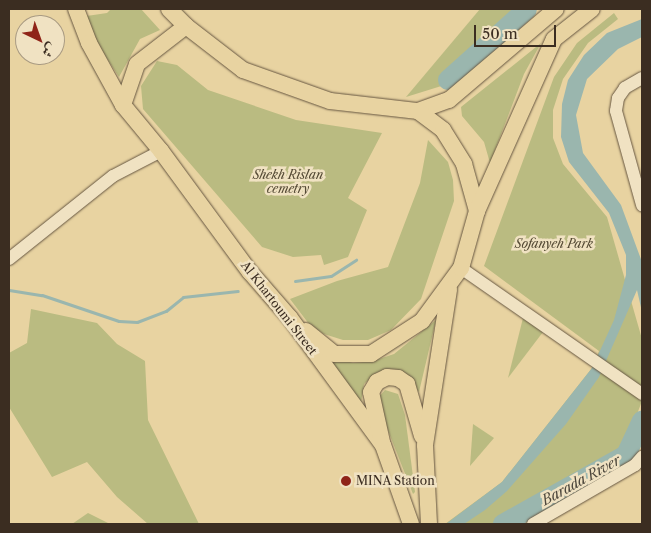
<!DOCTYPE html>
<html>
<head>
<meta charset="utf-8">
<style>
	body { margin:0 }
	#map { position:relative; width:651px; height:533px; overflow:hidden; background:#e8d3a1; font-family:"Libre Caslon Text",Amiri,serif }
	div>[style] { position:absolute }
	[style*='--x'] { left:calc(var(--x)*1px); top:calc(var(--y)*1px); width:calc(var(--w)*1px); rotate:calc(var(--a)*1deg) }
	.green>* { inset:0; background:#babb81 }
	.water>* { inset:0; background:#9ab6ae }
	.stream>* { height:3px; margin:-1.5px; padding:0 1.5px; transform-origin:1.5px; border-radius:1.5px; background:#9ab6ae }
	.river>* { height:20px; margin:-10px; padding:0 10px; transform-origin:10px; border-radius:10px; background:#9ab6ae }
	.roads { filter:drop-shadow(0 0 1px #665641) drop-shadow(0 0 1px #665641) }
	.minor>* { height:12px; margin:-6px; padding:0 6px; transform-origin:6px; border-radius:6px; background:#f0e2c2 }
	.major>* { height:16px; margin:-8px; padding:0 8px; transform-origin:8px; border-radius:8px; background:#e8d3a1 }
	.dots>* { width:14px; height:14px; translate:-50% -50%; box-sizing:border-box; border:2px solid #f0e2c2; border-radius:50% }
	span { translate:-50% -50%; white-space:nowrap; text-align:center; line-height:1.15; -webkit-text-stroke:5px #f0e2c2; paint-order:stroke }
	.park-label { font-size:12px; color:#544934; font-style:italic }
	.street-label { font-size:12px; color:#3b2d21 }
	.poi-label { font-size:12px; color:#3b2d21 }
	.left { translate:0 -50%; text-align:left }
	.water-label { font-size:14px; color:#4e483d; font-style:italic }
	.frame { position:absolute; inset:0; border:10px solid #3b2d21; pointer-events:none }
	.north { position:absolute; left:15px; top:15px; width:50px; height:50px; box-sizing:border-box; background:#f0e2c2; border:1px solid #a89a82; border-radius:50%; rotate:138deg; font-size:14px; font-weight:700; line-height:20px; text-align:center; color:#3b2d21 }
	.north::after { content:''; display:block; margin:auto; width:18px; height:22px; background:#8f2418; clip-path:polygon(50% 0,100% 100%,50% 72%,0 100%) }
	.scale { position:absolute; left:474px; top:25px; width:82px; height:22px; box-sizing:border-box; border:2px solid #3b2d21; border-top:0; padding-left:6px; font-size:15px; line-height:18px; white-space:nowrap; color:#3b2d21; -webkit-text-stroke:4px #f0e2c2; paint-order:stroke }
</style>
</head>
<body>
<div id="map">
	<div class="green">
		<i style="clip-path:polygon(111px 9px,141px 9px,160px 30px,140px 39px,119px 77px,80px 17px,107px 13px)"></i>
		<i style="clip-path:polygon(480px 9px,519px 9px,451px 83px,406px 97px)"></i>
		<i style="clip-path:polygon(614px 13px,618px 19px,588px 43px,563px 79px,553px 110px,553px 138px,563px 164px,607px 217px,642px 339px,642px 401px,631px 430px,612px 458px,498px 524px,445px 524px,502px 482px,592px 368px,599px 351px,484px 266px,554px 77px,577px 43px)"></i>
		<i style="clip-path:polygon(541px 43px,524px 74px,490px 163px,484px 142px,462px 116px,461px 107px)"></i>
		<i style="clip-path:polygon(157px 61px,177px 65px,208px 90px,296px 120px,382px 133px,348px 198px,367px 210px,348px 257px,324px 265px,321px 255px,293px 257px,262px 247px,143px 109px,141px 86px)"></i>
		<i style="clip-path:polygon(428px 140px,448px 162px,453px 180px,454px 201px,421px 299px,391px 330px,368px 340px,343px 340px,324px 334px,309px 324px,290px 299px,337px 281px,388px 267px,420px 183px)"></i>
		<i style="clip-path:polygon(31px 309px,97px 323px,117px 344px,145px 361px,148px 420px,199px 524px,148px 524px,117px 497px,87px 462px,52px 477px,9px 407px,9px 353px,27px 343px)"></i>
		<i style="clip-path:polygon(523px 318px,543px 332px,508px 378px)"></i>
		<i style="clip-path:polygon(436px 320px,419px 392px,410px 381px,388px 369px,376px 373px,364px 384px,361px 403px,324px 354px,353px 363px,373px 361px,394px 354px)"></i>
		<i style="clip-path:polygon(385px 390px,398px 394px,405px 415px,415px 492px,413px 494px,380px 410px,379px 397px)"></i>
		<i style="clip-path:polygon(473px 424px,494px 438px,470px 466px)"></i>
		<i style="clip-path:polygon(88px 513px,110px 524px,72px 524px)"></i>
	</div>
	<div class="water">
		<i style="clip-path:polygon(642px 19px,642px 37px,618px 49px,587px 79px,576px 115px,583px 153px,621px 205px,642px 262px,642px 312px,637px 290px,599px 377px,566px 424px,507px 491px,485px 510px,464px 524px,446px 524px,502px 482px,592px 368px,614px 320px,626px 275px,626px 255px,609px 213px,569px 162px,561px 137px,562px 104px,568px 80px,584px 55px,607px 33px)"></i>
		<i style="clip-path:polygon(642px 421px,642px 437px,633px 456px,514px 524px,503px 524px,626px 455px)"></i>
	</div>
	<div class="stream">
		<i style="--x:295;--y:281;--w:36;--a:-8"></i>
		<i style="--x:331;--y:276;--w:30;--a:-33"></i>
		<i style="--x:9;--y:290;--w:33;--a:9"></i>
		<i style="--x:42;--y:295;--w:81;--a:18.7"></i>
		<i style="--x:119;--y:321;--w:18;--a:3"></i>
		<i style="--x:137;--y:322;--w:31;--a:-21"></i>
		<i style="--x:166;--y:311;--w:22;--a:-39"></i>
		<i style="--x:183;--y:297;--w:55;--a:-6.2"></i>
	</div>
	<div class="river">
		<i style="--x:448;--y:80;--w:106;--a:-41.9"></i>
		<i style="--x:503;--y:524;--w:141;--a:-29.3"></i>
		<i style="--x:626;--y:455;--w:38;--a:-65"></i>
	</div>
	<div class="roads">
		<div class="minor">
			<i style="--x:642;--y:78;--w:20;--a:150"></i>
			<i style="--x:625;--y:88;--w:12;--a:125"></i>
			<i style="--x:618;--y:98;--w:13;--a:99"></i>
			<i style="--x:616;--y:111;--w:98;--a:74.5"></i>
			<i style="--x:9;--y:259;--w:133;--a:-38.6"></i>
			<i style="--x:113;--y:176;--w:54;--a:-27.5"></i>
			<i style="--x:461;--y:268;--w:221;--a:34.8"></i>
			<i style="--x:533;--y:524;--w:118;--a:-30"></i>
			<i style="--x:635;--y:465;--w:11;--a:-49"></i>
		</div>
		<div class="major">
			<i style="--x:76;--y:9;--w:36;--a:69"></i>
			<i style="--x:89;--y:43;--w:71;--a:61.3"></i>
			<i style="--x:123;--y:105;--w:60;--a:50.4"></i>
			<i style="--x:161;--y:151;--w:150;--a:53.7"></i>
			<i style="--x:250;--y:272;--w:61;--a:49"></i>
			<i style="--x:290;--y:318;--w:157;--a:53.8"></i>
			<i style="--x:383;--y:445;--w:84;--a:70.5"></i>
			<i style="--x:169;--y:9;--w:24;--a:45"></i>
			<i style="--x:186;--y:26;--w:72;--a:37.7"></i>
			<i style="--x:243;--y:70;--w:92;--a:19.6"></i>
			<i style="--x:330;--y:101;--w:89;--a:6.5"></i>
			<i style="--x:418;--y:111;--w:33;--a:-20"></i>
			<i style="--x:449;--y:100;--w:140;--a:-40.4"></i>
			<i style="--x:123;--y:105;--w:43;--a:-71.1"></i>
			<i style="--x:137;--y:64;--w:62;--a:-37.8"></i>
			<i style="--x:418;--y:111;--w:31;--a:37"></i>
			<i style="--x:443;--y:130;--w:40;--a:58"></i>
			<i style="--x:464;--y:164;--w:49;--a:74.5"></i>
			<i style="--x:306;--y:331;--w:36;--a:39"></i>
			<i style="--x:334;--y:354;--w:37;--a:0"></i>
			<i style="--x:371;--y:354;--w:61;--a:-32.9"></i>
			<i style="--x:422;--y:321;--w:66;--a:-53.7"></i>
			<i style="--x:461;--y:268;--w:59;--a:-74.3"></i>
			<i style="--x:477;--y:211;--w:188;--a:-65.9"></i>
			<i style="--x:554;--y:39;--w:48;--a:-38.3"></i>
			<i style="--x:382;--y:442;--w:51;--a:-102.4"></i>
			<i style="--x:371;--y:392;--w:12;--a:-59"></i>
			<i style="--x:377;--y:382;--w:11;--a:-27"></i>
			<i style="--x:387;--y:377;--w:11;--a:5"></i>
			<i style="--x:398;--y:378;--w:11;--a:34"></i>
			<i style="--x:407;--y:384;--w:54;--a:73.9"></i>
			<i style="--x:429;--y:524;--w:79;--a:-92.9"></i>
			<i style="--x:425;--y:445;--w:157;--a:-81.2"></i>
		</div>
	</div>
	<div class="dots">
		<i style="left:346px;top:481px;background:#8f2418"></i>
	</div>
	<div class="park-label">
		<span style="left:288px;top:182px">Shekh Rislan<br>cemetry</span>
		<span style="left:554px;top:244px">Sofanyeh Park</span>
	</div>
	<div class="street-label">
		<span style="left:279px;top:308px;rotate:52deg">Al Khartoumi Street</span>
	</div>
	<div class="poi-label">
		<span class="left" style="left:356px;top:481px">MINA Station</span>
	</div>
	<div class="water-label">
		<span style="left:581px;top:480px;rotate:-29deg">Barada River</span>
	</div>
	<div class="frame"></div>
	<div class="north">ش</div>
	<div class="scale">50 m</div>
</div>
</body>
</html>
